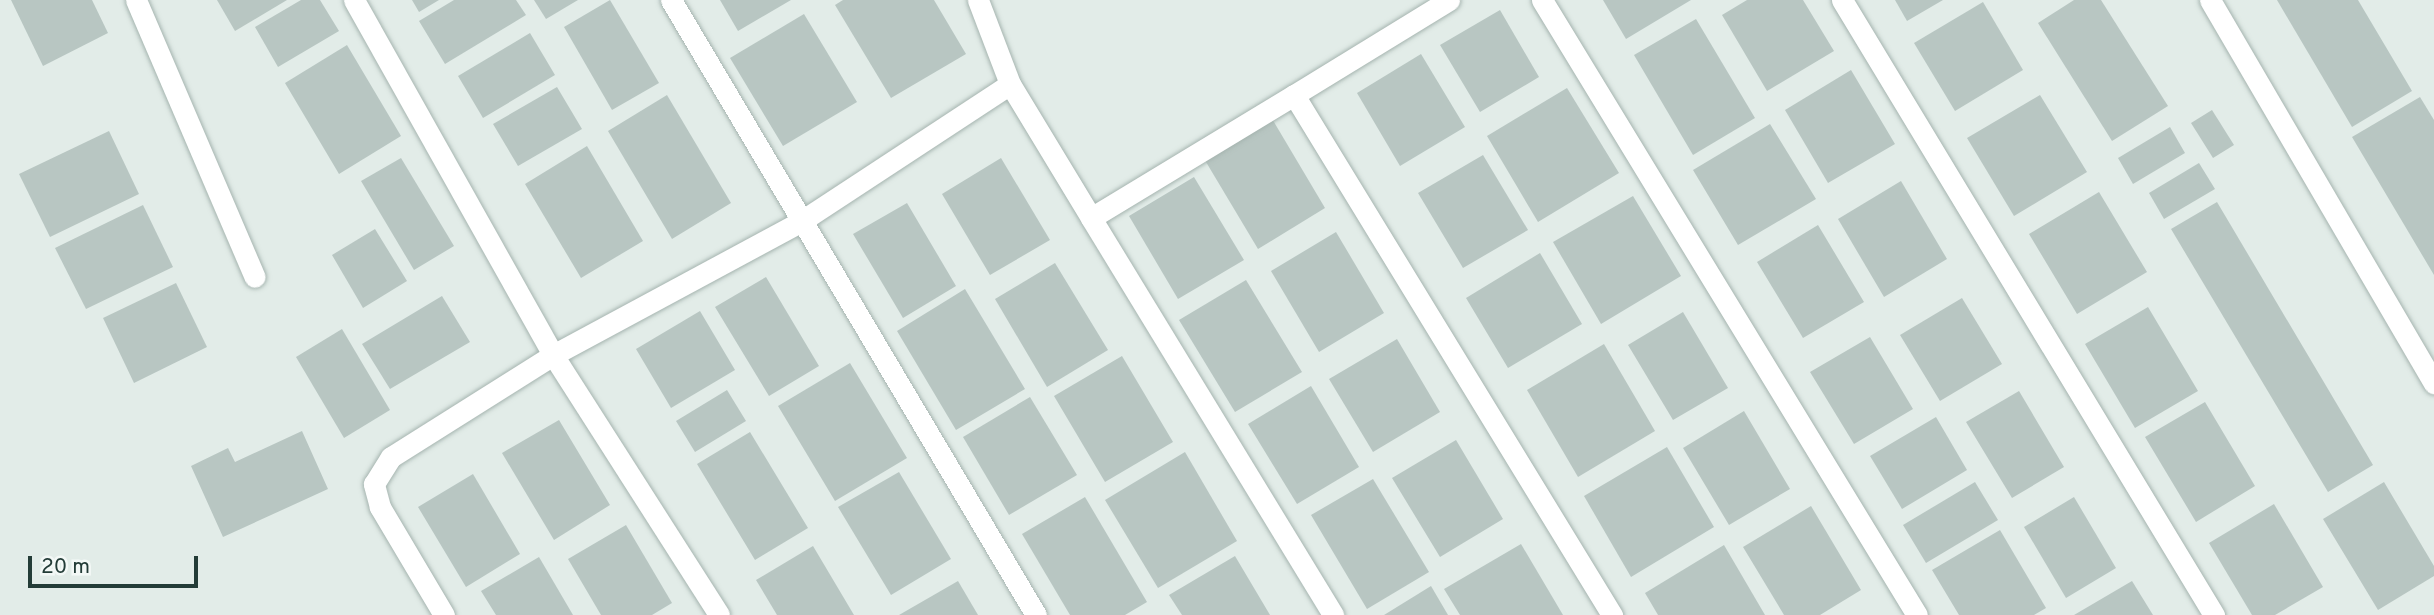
<!DOCTYPE html>
<html>
<head>
<meta charset="utf-8">
<style>
	body { margin:0 }
	#map { position:relative; width:2434px; height:615px; overflow:hidden; background:#e2ece8; font-family:Overpass,sans-serif }
	div>[style] { position:absolute }
	[style*='--x'] { left:calc(var(--x)*1px); top:calc(var(--y)*1px); width:calc(var(--w)*1px); rotate:calc(var(--a)*1deg) }
	.building>* { inset:0; background:#b8c6c2 }
	.roads { filter:drop-shadow(0 0 2px #a5b4af) drop-shadow(0 0 2px #a5b4af) }
	.street>* { height:21px; margin:-10.5px; padding:0 10.5px; transform-origin:10.5px; border-radius:10.5px; background:#fff }
	span { translate:-50% -50%; white-space:nowrap; text-align:center; line-height:1.15; -webkit-text-stroke:5px #f3f8f6; paint-order:stroke }
	.scale { position:absolute; left:28px; top:556px; width:170px; height:32px; box-sizing:border-box; border:4px solid #233c37; border-top:0; padding-left:9px; font-size:21px; line-height:24px; white-space:nowrap; color:#233c37; -webkit-text-stroke:5px #f3f8f6; paint-order:stroke }
</style>
</head>
<body>
<div id="map">
	<div class="building">
		<i style="clip-path:polygon(11px 0,92px 0,108px 33px,43px 66px)"></i>
		<i style="clip-path:polygon(217px 0,287px 0,235px 31px)"></i>
		<i style="clip-path:polygon(301px 0,320px 0,339px 31px,278px 67px,255px 27px)"></i>
		<i style="clip-path:polygon(412px 0,439px 0,419px 12px)"></i>
		<i style="clip-path:polygon(454px 0,516px 0,526px 15px,445px 64px,419px 21px)"></i>
		<i style="clip-path:polygon(534px 0,578px 0,546px 19px)"></i>
		<i style="clip-path:polygon(610px 0,659px 83px,612px 110px,564px 27px)"></i>
		<i style="clip-path:polygon(720px 0,791px 0,738px 31px)"></i>
		<i style="clip-path:polygon(843px 0,934px 0,966px 54px,891px 98px,835px 5px)"></i>
		<i style="clip-path:polygon(1603px 0,1691px 0,1626px 39px)"></i>
		<i style="clip-path:polygon(1747px 0,1803px 0,1834px 51px,1767px 91px,1722px 15px)"></i>
		<i style="clip-path:polygon(1895px 0,1943px 0,1907px 21px)"></i>
		<i style="clip-path:polygon(2074px 0,2101px 0,2168px 106px,2112px 141px,2038px 23px)"></i>
		<i style="clip-path:polygon(2277px 0,2358px 0,2412px 91px,2352px 127px)"></i>
		<i style="clip-path:polygon(1983px 2px,2023px 70px,1955px 111px,1914px 43px)"></i>
		<i style="clip-path:polygon(1500px 10px,1539px 77px,1480px 112px,1440px 45px)"></i>
		<i style="clip-path:polygon(804px 14px,857px 102px,783px 146px,730px 58px)"></i>
		<i style="clip-path:polygon(1696px 19px,1755px 118px,1693px 155px,1634px 55px)"></i>
		<i style="clip-path:polygon(530px 33px,555px 75px,483px 118px,458px 76px)"></i>
		<i style="clip-path:polygon(347px 45px,401px 136px,339px 174px,285px 83px)"></i>
		<i style="clip-path:polygon(1421px 54px,1465px 127px,1400px 166px,1357px 93px)"></i>
		<i style="clip-path:polygon(1851px 70px,1895px 144px,1828px 183px,1785px 110px)"></i>
		<i style="clip-path:polygon(557px 87px,582px 129px,518px 166px,493px 124px)"></i>
		<i style="clip-path:polygon(1567px 88px,1619px 173px,1538px 222px,1487px 136px)"></i>
		<i style="clip-path:polygon(667px 95px,731px 203px,672px 239px,608px 131px)"></i>
		<i style="clip-path:polygon(2040px 95px,2087px 172px,2014px 216px,1967px 138px)"></i>
		<i style="clip-path:polygon(2420px 97px,2434px 120px,2434px 275px,2352px 137px)"></i>
		<i style="clip-path:polygon(2212px 110px,2234px 145px,2213px 158px,2191px 123px)"></i>
		<i style="clip-path:polygon(1271px 117px,1325px 208px,1258px 249px,1203px 157px)"></i>
		<i style="clip-path:polygon(1770px 124px,1816px 199px,1738px 245px,1693px 170px)"></i>
		<i style="clip-path:polygon(2170px 127px,2185px 153px,2133px 184px,2118px 158px)"></i>
		<i style="clip-path:polygon(109px 131px,139px 194px,50px 237px,19px 174px)"></i>
		<i style="clip-path:polygon(587px 146px,643px 241px,581px 278px,525px 184px)"></i>
		<i style="clip-path:polygon(1483px 155px,1528px 230px,1463px 268px,1418px 193px)"></i>
		<i style="clip-path:polygon(401px 158px,454px 246px,414px 270px,361px 181px)"></i>
		<i style="clip-path:polygon(1001px 158px,1050px 240px,990px 275px,942px 194px)"></i>
		<i style="clip-path:polygon(2199px 163px,2215px 189px,2164px 219px,2149px 193px)"></i>
		<i style="clip-path:polygon(1194px 177px,1244px 260px,1178px 299px,1129px 216px)"></i>
		<i style="clip-path:polygon(1901px 181px,1947px 259px,1884px 297px,1838px 219px)"></i>
		<i style="clip-path:polygon(2099px 192px,2147px 272px,2077px 314px,2029px 234px)"></i>
		<i style="clip-path:polygon(1633px 196px,1681px 276px,1601px 324px,1553px 242px)"></i>
		<i style="clip-path:polygon(2217px 202px,2373px 465px,2328px 492px,2171px 229px)"></i>
		<i style="clip-path:polygon(907px 203px,956px 286px,903px 318px,853px 234px)"></i>
		<i style="clip-path:polygon(143px 205px,173px 267px,86px 309px,55px 248px)"></i>
		<i style="clip-path:polygon(1818px 225px,1864px 302px,1803px 338px,1757px 262px)"></i>
		<i style="clip-path:polygon(375px 229px,407px 281px,363px 308px,332px 255px)"></i>
		<i style="clip-path:polygon(1336px 232px,1384px 313px,1319px 352px,1271px 271px)"></i>
		<i style="clip-path:polygon(1540px 253px,1582px 324px,1508px 368px,1466px 298px)"></i>
		<i style="clip-path:polygon(1055px 263px,1108px 350px,1047px 387px,995px 299px)"></i>
		<i style="clip-path:polygon(766px 277px,819px 366px,769px 396px,715px 307px)"></i>
		<i style="clip-path:polygon(1246px 280px,1302px 372px,1235px 412px,1179px 320px)"></i>
		<i style="clip-path:polygon(176px 283px,207px 347px,134px 383px,103px 318px)"></i>
		<i style="clip-path:polygon(965px 289px,1025px 389px,956px 430px,897px 331px)"></i>
		<i style="clip-path:polygon(442px 296px,470px 342px,390px 389px,362px 344px)"></i>
		<i style="clip-path:polygon(1962px 298px,2002px 364px,1940px 401px,1900px 335px)"></i>
		<i style="clip-path:polygon(2148px 307px,2198px 391px,2135px 428px,2085px 344px)"></i>
		<i style="clip-path:polygon(700px 311px,735px 370px,671px 408px,636px 349px)"></i>
		<i style="clip-path:polygon(1683px 312px,1728px 388px,1673px 420px,1628px 345px)"></i>
		<i style="clip-path:polygon(342px 329px,390px 410px,344px 438px,296px 357px)"></i>
		<i style="clip-path:polygon(1870px 337px,1913px 409px,1854px 444px,1810px 372px)"></i>
		<i style="clip-path:polygon(1397px 339px,1440px 412px,1373px 452px,1329px 379px)"></i>
		<i style="clip-path:polygon(1604px 344px,1655px 431px,1578px 477px,1527px 390px)"></i>
		<i style="clip-path:polygon(1122px 356px,1173px 442px,1105px 482px,1054px 396px)"></i>
		<i style="clip-path:polygon(850px 363px,907px 458px,835px 501px,778px 406px)"></i>
		<i style="clip-path:polygon(1311px 386px,1359px 467px,1297px 504px,1248px 424px)"></i>
		<i style="clip-path:polygon(727px 390px,746px 421px,695px 452px,676px 421px)"></i>
		<i style="clip-path:polygon(2019px 391px,2064px 467px,2012px 498px,1966px 422px)"></i>
		<i style="clip-path:polygon(1030px 397px,1077px 475px,1009px 515px,963px 437px)"></i>
		<i style="clip-path:polygon(2205px 402px,2255px 486px,2196px 522px,2145px 437px)"></i>
		<i style="clip-path:polygon(1744px 411px,1790px 489px,1729px 525px,1683px 448px)"></i>
		<i style="clip-path:polygon(1936px 417px,1967px 470px,1902px 509px,1870px 456px)"></i>
		<i style="clip-path:polygon(559px 420px,610px 505px,554px 540px,502px 453px)"></i>
		<i style="clip-path:polygon(302px 431px,328px 489px,223px 537px,191px 466px,228px 448px,235px 462px)"></i>
		<i style="clip-path:polygon(750px 432px,808px 528px,755px 560px,697px 464px)"></i>
		<i style="clip-path:polygon(1456px 440px,1503px 519px,1440px 557px,1392px 478px)"></i>
		<i style="clip-path:polygon(1667px 447px,1714px 527px,1631px 577px,1584px 496px)"></i>
		<i style="clip-path:polygon(1185px 452px,1237px 541px,1158px 588px,1105px 500px)"></i>
		<i style="clip-path:polygon(899px 472px,951px 559px,891px 595px,838px 507px)"></i>
		<i style="clip-path:polygon(473px 474px,520px 554px,466px 587px,418px 507px)"></i>
		<i style="clip-path:polygon(1373px 479px,1429px 572px,1367px 609px,1311px 515px)"></i>
		<i style="clip-path:polygon(1975px 482px,1998px 520px,1926px 563px,1903px 525px)"></i>
		<i style="clip-path:polygon(2384px 482px,2434px 566px,2434px 576px,2378px 610px,2323px 519px)"></i>
		<i style="clip-path:polygon(1085px 497px,1147px 602px,1125px 615px,1070px 615px,1022px 534px)"></i>
		<i style="clip-path:polygon(2074px 497px,2116px 568px,2066px 598px,2024px 527px)"></i>
		<i style="clip-path:polygon(2274px 504px,2323px 587px,2275px 615px,2252px 615px,2209px 543px)"></i>
		<i style="clip-path:polygon(1811px 506px,1861px 590px,1820px 615px,1784px 615px,1743px 547px)"></i>
		<i style="clip-path:polygon(626px 525px,672px 603px,652px 615px,601px 615px,568px 559px)"></i>
		<i style="clip-path:polygon(2000px 530px,2046px 608px,2034px 615px,1959px 615px,1932px 570px)"></i>
		<i style="clip-path:polygon(1521px 544px,1563px 615px,1460px 615px,1444px 589px)"></i>
		<i style="clip-path:polygon(1724px 545px,1765px 615px,1658px 615px,1645px 593px)"></i>
		<i style="clip-path:polygon(813px 546px,854px 615px,777px 615px,756px 580px)"></i>
		<i style="clip-path:polygon(1235px 556px,1270px 615px,1182px 615px,1169px 595px)"></i>
		<i style="clip-path:polygon(539px 557px,573px 615px,496px 615px,481px 591px)"></i>
		<i style="clip-path:polygon(958px 581px,978px 615px,899px 615px)"></i>
		<i style="clip-path:polygon(2132px 581px,2153px 615px,2074px 615px)"></i>
		<i style="clip-path:polygon(1431px 586px,1448px 615px,1384px 615px)"></i>
	</div>
	<div class="roads">
		<div class="street">
			<i style="--x:136;--y:0;--w:301;--a:66.8"></i>
			<i style="--x:354;--y:0;--w:407;--a:60.7"></i>
			<i style="--x:553;--y:355;--w:308;--a:57.4"></i>
			<i style="--x:671;--y:0;--w:715;--a:59.31"></i>
			<i style="--x:1449;--y:0;--w:182;--a:148.5"></i>
			<i style="--x:1294;--y:95;--w:610;--a:58.55"></i>
			<i style="--x:1542;--y:0;--w:720;--a:58.63"></i>
			<i style="--x:1842;--y:0;--w:719;--a:58.83"></i>
			<i style="--x:2210;--y:0;--w:444;--a:59.7"></i>
			<i style="--x:1010;--y:84;--w:157;--a:58.8"></i>
			<i style="--x:1294;--y:95;--w:237;--a:148.8"></i>
			<i style="--x:1091;--y:218;--w:465;--a:58.6"></i>
			<i style="--x:444;--y:615;--w:126;--a:-120.7"></i>
			<i style="--x:380;--y:507;--w:24;--a:-105"></i>
			<i style="--x:374;--y:484;--w:32;--a:-58"></i>
			<i style="--x:391;--y:457;--w:191;--a:-32.2"></i>
			<i style="--x:553;--y:355;--w:281;--a:-28.3"></i>
			<i style="--x:800;--y:222;--w:251;--a:-33.3"></i>
			<i style="--x:1010;--y:84;--w:90;--a:-110.9"></i>
		</div>
	</div>
	<div class="scale">20 m</div>
</div>
</body>
</html>
